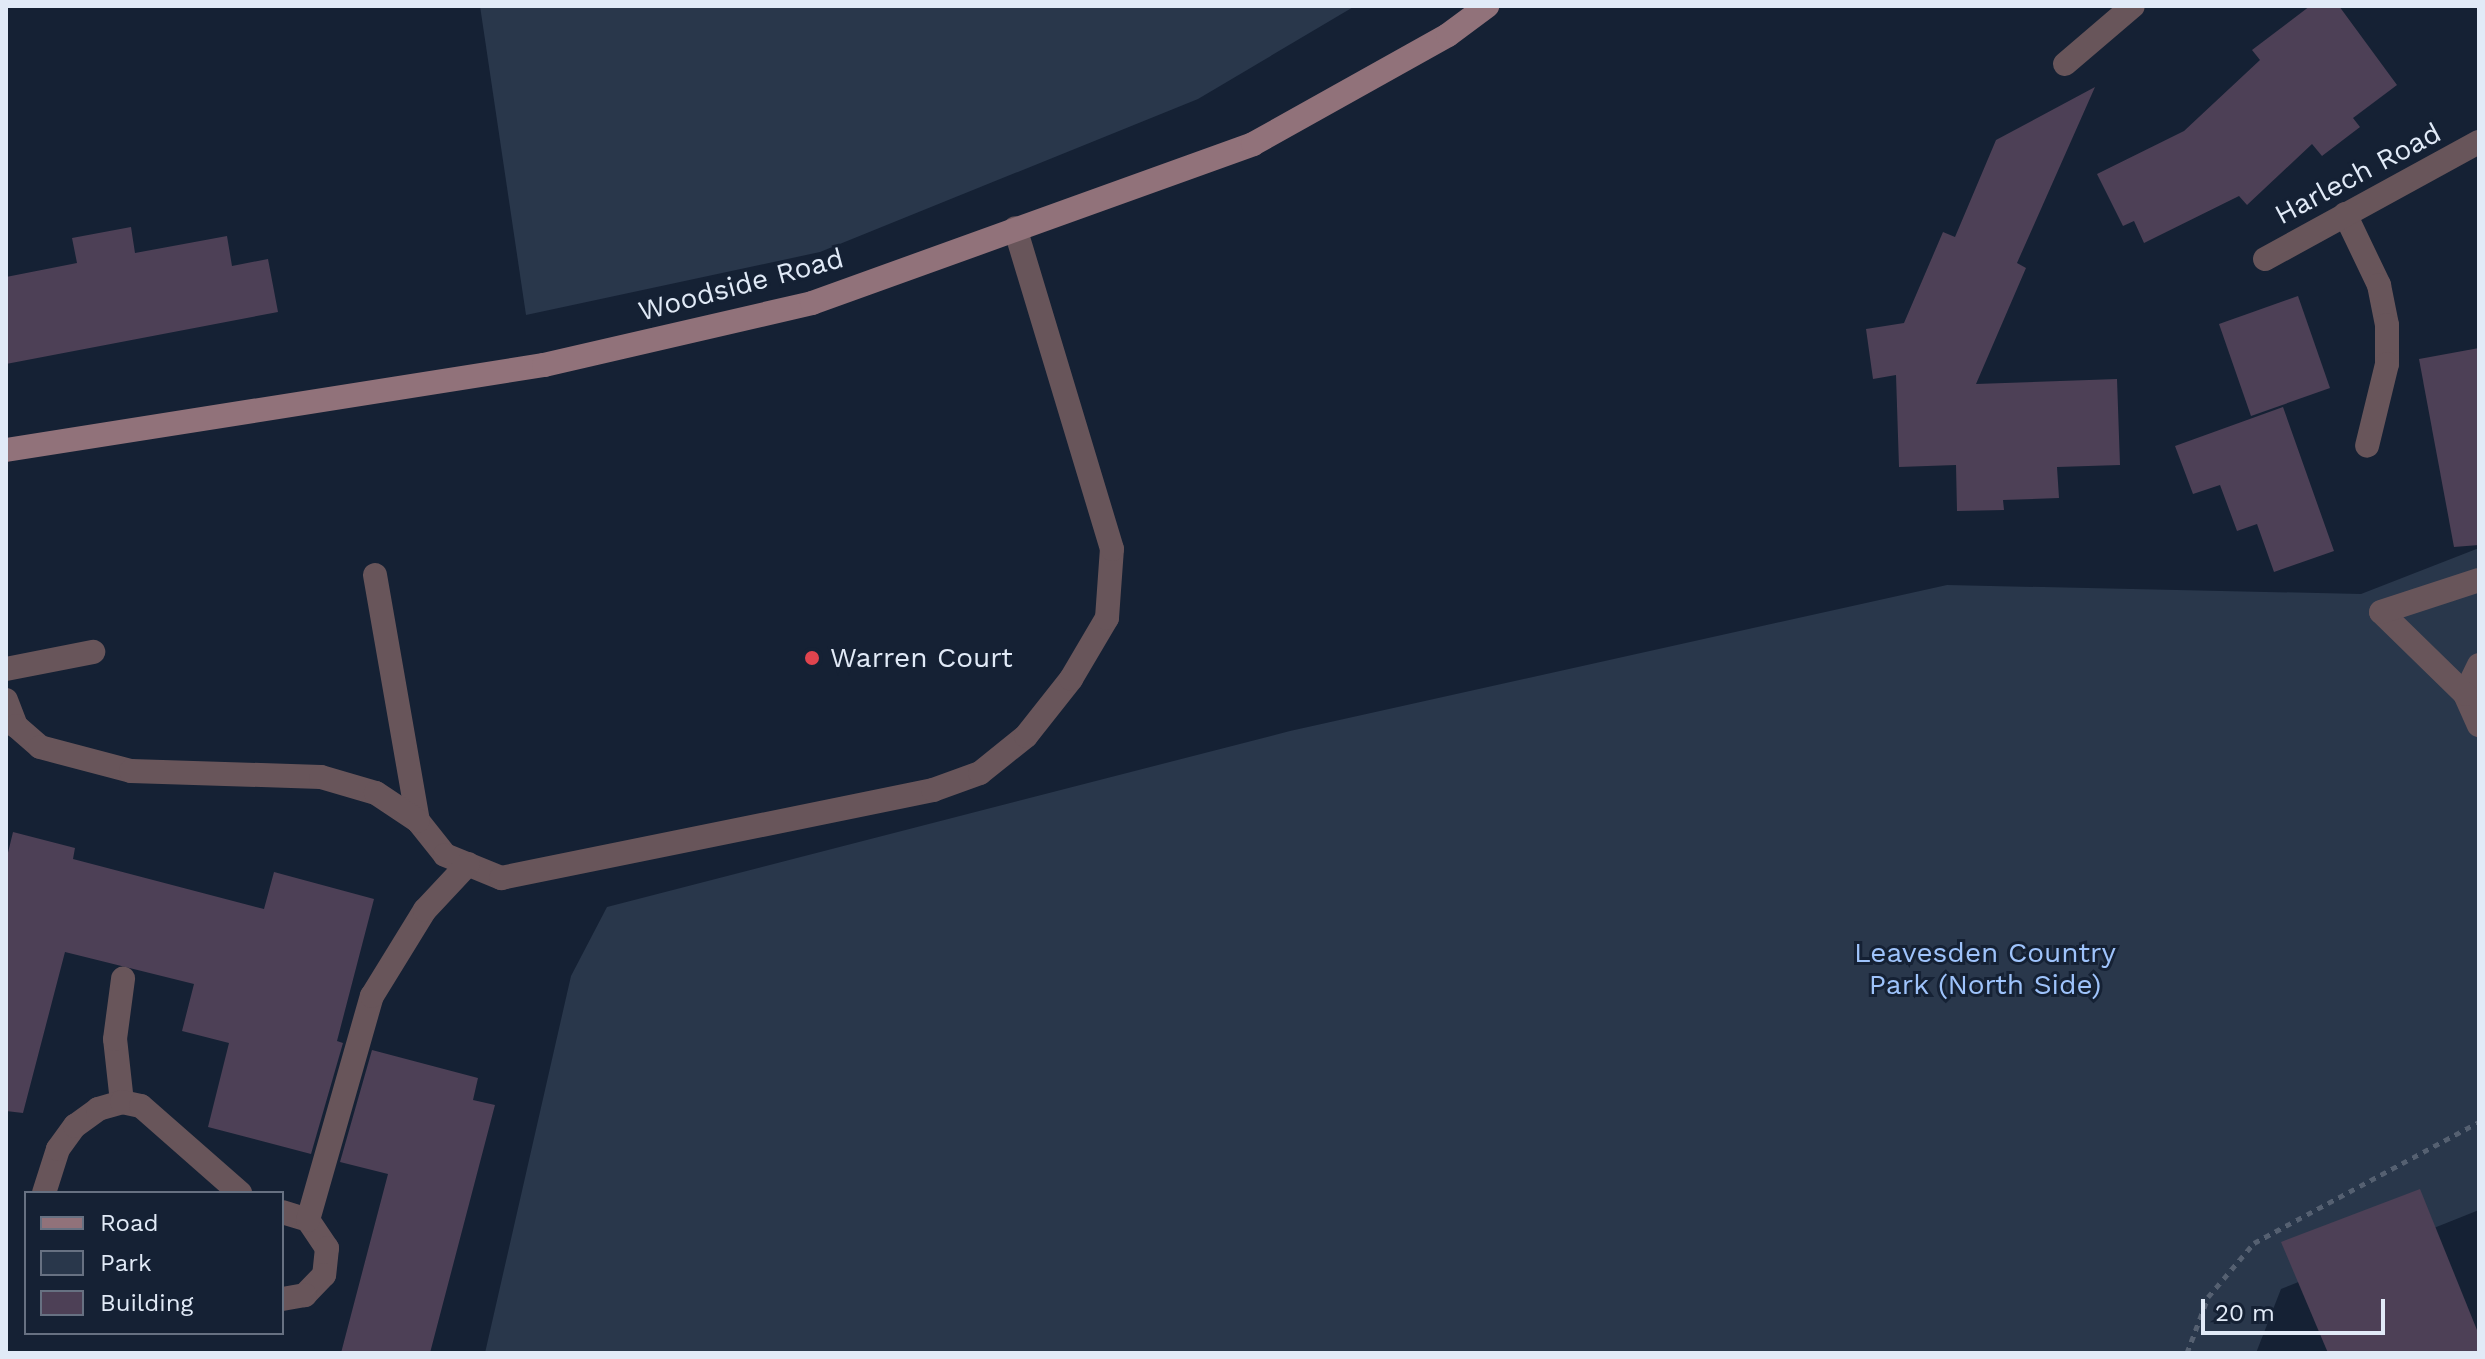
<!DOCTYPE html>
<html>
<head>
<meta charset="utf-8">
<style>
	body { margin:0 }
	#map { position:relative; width:2485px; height:1359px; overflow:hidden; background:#152134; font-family:"Work Sans",sans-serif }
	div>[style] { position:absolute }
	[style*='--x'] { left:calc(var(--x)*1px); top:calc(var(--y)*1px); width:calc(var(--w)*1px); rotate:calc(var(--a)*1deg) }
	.green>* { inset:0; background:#29374b }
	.building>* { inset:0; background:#4d4056 }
	.path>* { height:5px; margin-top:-2.5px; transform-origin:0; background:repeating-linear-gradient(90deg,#556071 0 6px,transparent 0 12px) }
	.lane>* { height:24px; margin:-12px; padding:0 12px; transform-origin:12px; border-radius:12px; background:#68555a }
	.street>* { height:24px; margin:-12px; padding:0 12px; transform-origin:12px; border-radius:12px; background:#68555a }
	.secondary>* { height:24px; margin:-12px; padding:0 12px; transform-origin:12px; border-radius:12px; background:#91727a }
	.dots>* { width:22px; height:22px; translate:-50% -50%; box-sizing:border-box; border:4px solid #152134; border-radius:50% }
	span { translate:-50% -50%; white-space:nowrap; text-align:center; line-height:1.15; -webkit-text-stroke:6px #152134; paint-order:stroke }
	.street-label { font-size:28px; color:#e1eaf7 }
	.poi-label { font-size:28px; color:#e1eaf7 }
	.left { translate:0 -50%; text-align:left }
	.park-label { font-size:28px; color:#9ec3fb }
	.frame { position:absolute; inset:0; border:8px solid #e1eaf7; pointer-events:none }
	.legend { position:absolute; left:24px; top:1191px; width:260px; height:144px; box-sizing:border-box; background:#152134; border:2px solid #677182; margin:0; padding:10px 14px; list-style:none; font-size:24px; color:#e1eaf7 }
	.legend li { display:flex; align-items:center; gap:16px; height:40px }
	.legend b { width:40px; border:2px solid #677182 }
	.scale { position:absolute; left:2201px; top:1299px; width:184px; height:36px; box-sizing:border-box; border:4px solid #e1eaf7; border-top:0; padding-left:10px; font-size:24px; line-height:28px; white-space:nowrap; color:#e1eaf7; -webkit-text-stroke:6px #152134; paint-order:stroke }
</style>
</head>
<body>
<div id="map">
	<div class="green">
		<i style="clip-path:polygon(480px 6px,1355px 6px,1198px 99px,820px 252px,526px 315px)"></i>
		<i style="clip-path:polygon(2479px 548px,2479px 1210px,2281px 1289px,2256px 1353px,485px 1353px,571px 976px,607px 907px,1290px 731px,1947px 585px,2361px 594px)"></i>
	</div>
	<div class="building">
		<i style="clip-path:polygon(2310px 6px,2339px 6px,2397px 85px,2353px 118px,2360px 127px,2322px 156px,2312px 144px,2247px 205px,2239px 196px,2144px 243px,2134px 221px,2123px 226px,2097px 174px,2184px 131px,2260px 60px,2252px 50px)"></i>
		<i style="clip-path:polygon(2095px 87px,2017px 263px,2026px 268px,1976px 384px,2117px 379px,2120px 465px,2057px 467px,2059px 498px,2003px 500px,2004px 510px,1957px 511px,1956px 465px,1899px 467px,1896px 375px,1873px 379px,1866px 329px,1904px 323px,1943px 232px,1955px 237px,1996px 140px)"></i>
		<i style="clip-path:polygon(131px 227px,135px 253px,227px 236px,232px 266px,268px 259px,278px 312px,6px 364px,6px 277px,77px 263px,72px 238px)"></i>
		<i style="clip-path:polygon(2298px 296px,2330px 388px,2251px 416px,2219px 324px)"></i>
		<i style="clip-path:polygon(2479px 348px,2479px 545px,2454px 547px,2419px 359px)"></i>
		<i style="clip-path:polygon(2283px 407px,2334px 551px,2274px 572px,2257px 524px,2237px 531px,2220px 485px,2193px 494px,2175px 446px)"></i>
		<i style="clip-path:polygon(13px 832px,75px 848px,73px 859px,264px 909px,274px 872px,374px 899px,337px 1041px,343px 1043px,311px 1154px,208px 1127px,229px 1043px,182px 1031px,194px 984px,65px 952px,23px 1113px,6px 1111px,6px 861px)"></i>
		<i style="clip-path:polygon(372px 1050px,478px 1078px,473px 1100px,495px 1105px,430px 1353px,341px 1353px,388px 1174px,340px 1162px)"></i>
		<i style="clip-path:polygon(2420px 1189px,2479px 1335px,2479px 1353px,2328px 1353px,2281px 1242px)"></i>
	</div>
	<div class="path">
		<i style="--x:2187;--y:1353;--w:60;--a:-69.4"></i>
		<i style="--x:2208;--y:1297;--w:71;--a:-49.6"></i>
		<i style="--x:2254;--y:1243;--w:255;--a:-28.3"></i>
	</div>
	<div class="lane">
		<i style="--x:375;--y:575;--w:250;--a:80.1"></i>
		<i style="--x:418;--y:821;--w:43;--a:51.5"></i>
		<i style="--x:445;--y:855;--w:61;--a:22.3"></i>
		<i style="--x:501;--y:878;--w:441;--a:-11.5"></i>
		<i style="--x:933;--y:790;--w:50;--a:-19.9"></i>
		<i style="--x:980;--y:773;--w:59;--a:-38.8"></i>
		<i style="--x:1026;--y:736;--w:73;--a:-51.7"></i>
		<i style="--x:1071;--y:679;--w:71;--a:-59.5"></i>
		<i style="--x:1107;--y:618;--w:69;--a:-85.9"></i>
		<i style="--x:1112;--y:549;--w:335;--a:-106.8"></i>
		<i style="--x:2479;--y:665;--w:32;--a:116"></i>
		<i style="--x:2465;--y:694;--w:34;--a:66"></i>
		<i style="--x:6;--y:669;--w:89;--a:-11.1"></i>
		<i style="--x:2465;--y:694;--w:117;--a:-135.7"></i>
		<i style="--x:2381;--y:612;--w:103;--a:-18.1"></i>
		<i style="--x:6;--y:700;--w:28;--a:69"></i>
		<i style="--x:16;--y:726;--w:32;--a:41"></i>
		<i style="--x:40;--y:747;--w:94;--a:14.8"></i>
		<i style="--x:131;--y:771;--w:190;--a:1.8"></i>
		<i style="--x:321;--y:777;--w:57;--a:16.2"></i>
		<i style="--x:376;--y:793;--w:50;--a:33.7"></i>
		<i style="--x:122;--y:1102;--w:63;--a:-96.3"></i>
		<i style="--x:115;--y:1039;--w:61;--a:-82.4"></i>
		<i style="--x:44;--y:1193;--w:46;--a:-72.3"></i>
		<i style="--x:58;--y:1149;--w:29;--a:-54"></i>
		<i style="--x:75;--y:1126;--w:29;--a:-36"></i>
		<i style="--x:98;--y:1109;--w:25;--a:-16"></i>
		<i style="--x:122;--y:1102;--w:19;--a:12"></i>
		<i style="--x:141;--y:1106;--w:132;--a:41.3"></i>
		<i style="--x:282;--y:1212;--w:27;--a:17"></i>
		<i style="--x:308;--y:1220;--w:34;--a:56"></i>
		<i style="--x:327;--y:1248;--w:27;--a:96"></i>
		<i style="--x:324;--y:1275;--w:28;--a:134"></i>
		<i style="--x:305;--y:1295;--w:23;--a:170"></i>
		<i style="--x:308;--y:1220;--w:233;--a:-74.1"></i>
		<i style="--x:372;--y:996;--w:101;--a:-58.4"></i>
		<i style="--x:425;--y:910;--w:63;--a:-46.9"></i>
	</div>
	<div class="street">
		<i style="--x:2065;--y:64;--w:89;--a:-40.5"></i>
		<i style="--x:2345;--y:214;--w:79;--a:64.4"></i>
		<i style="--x:2379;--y:285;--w:41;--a:78.7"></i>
		<i style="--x:2387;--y:325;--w:39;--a:90"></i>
		<i style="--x:2387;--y:364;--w:84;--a:103.7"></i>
		<i style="--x:2265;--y:259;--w:244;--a:-28.7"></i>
	</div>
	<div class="secondary">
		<i style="--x:6;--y:450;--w:545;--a:-8.98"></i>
		<i style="--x:544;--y:365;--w:275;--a:-13"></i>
		<i style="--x:812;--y:303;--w:469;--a:-19.8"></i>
		<i style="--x:1253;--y:144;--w:223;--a:-29.2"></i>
		<i style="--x:1448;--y:35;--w:49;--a:-36.6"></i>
	</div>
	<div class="dots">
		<i style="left:812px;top:658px;background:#e0444e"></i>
	</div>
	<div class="street-label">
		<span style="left:2358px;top:174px;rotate:-28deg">Harlech Road</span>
		<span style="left:741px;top:285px;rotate:-15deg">Woodside Road</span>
	</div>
	<div class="poi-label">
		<span class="left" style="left:830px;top:658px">Warren Court</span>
	</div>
	<div class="park-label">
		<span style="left:1985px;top:969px">Leavesden Country<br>Park (North Side)</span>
	</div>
	<div class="frame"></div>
	<ul class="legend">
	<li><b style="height:10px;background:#91727a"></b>Road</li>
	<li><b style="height:22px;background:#29374b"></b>Park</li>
	<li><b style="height:22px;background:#4d4056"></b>Building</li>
	</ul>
	<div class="scale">20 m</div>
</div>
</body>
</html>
